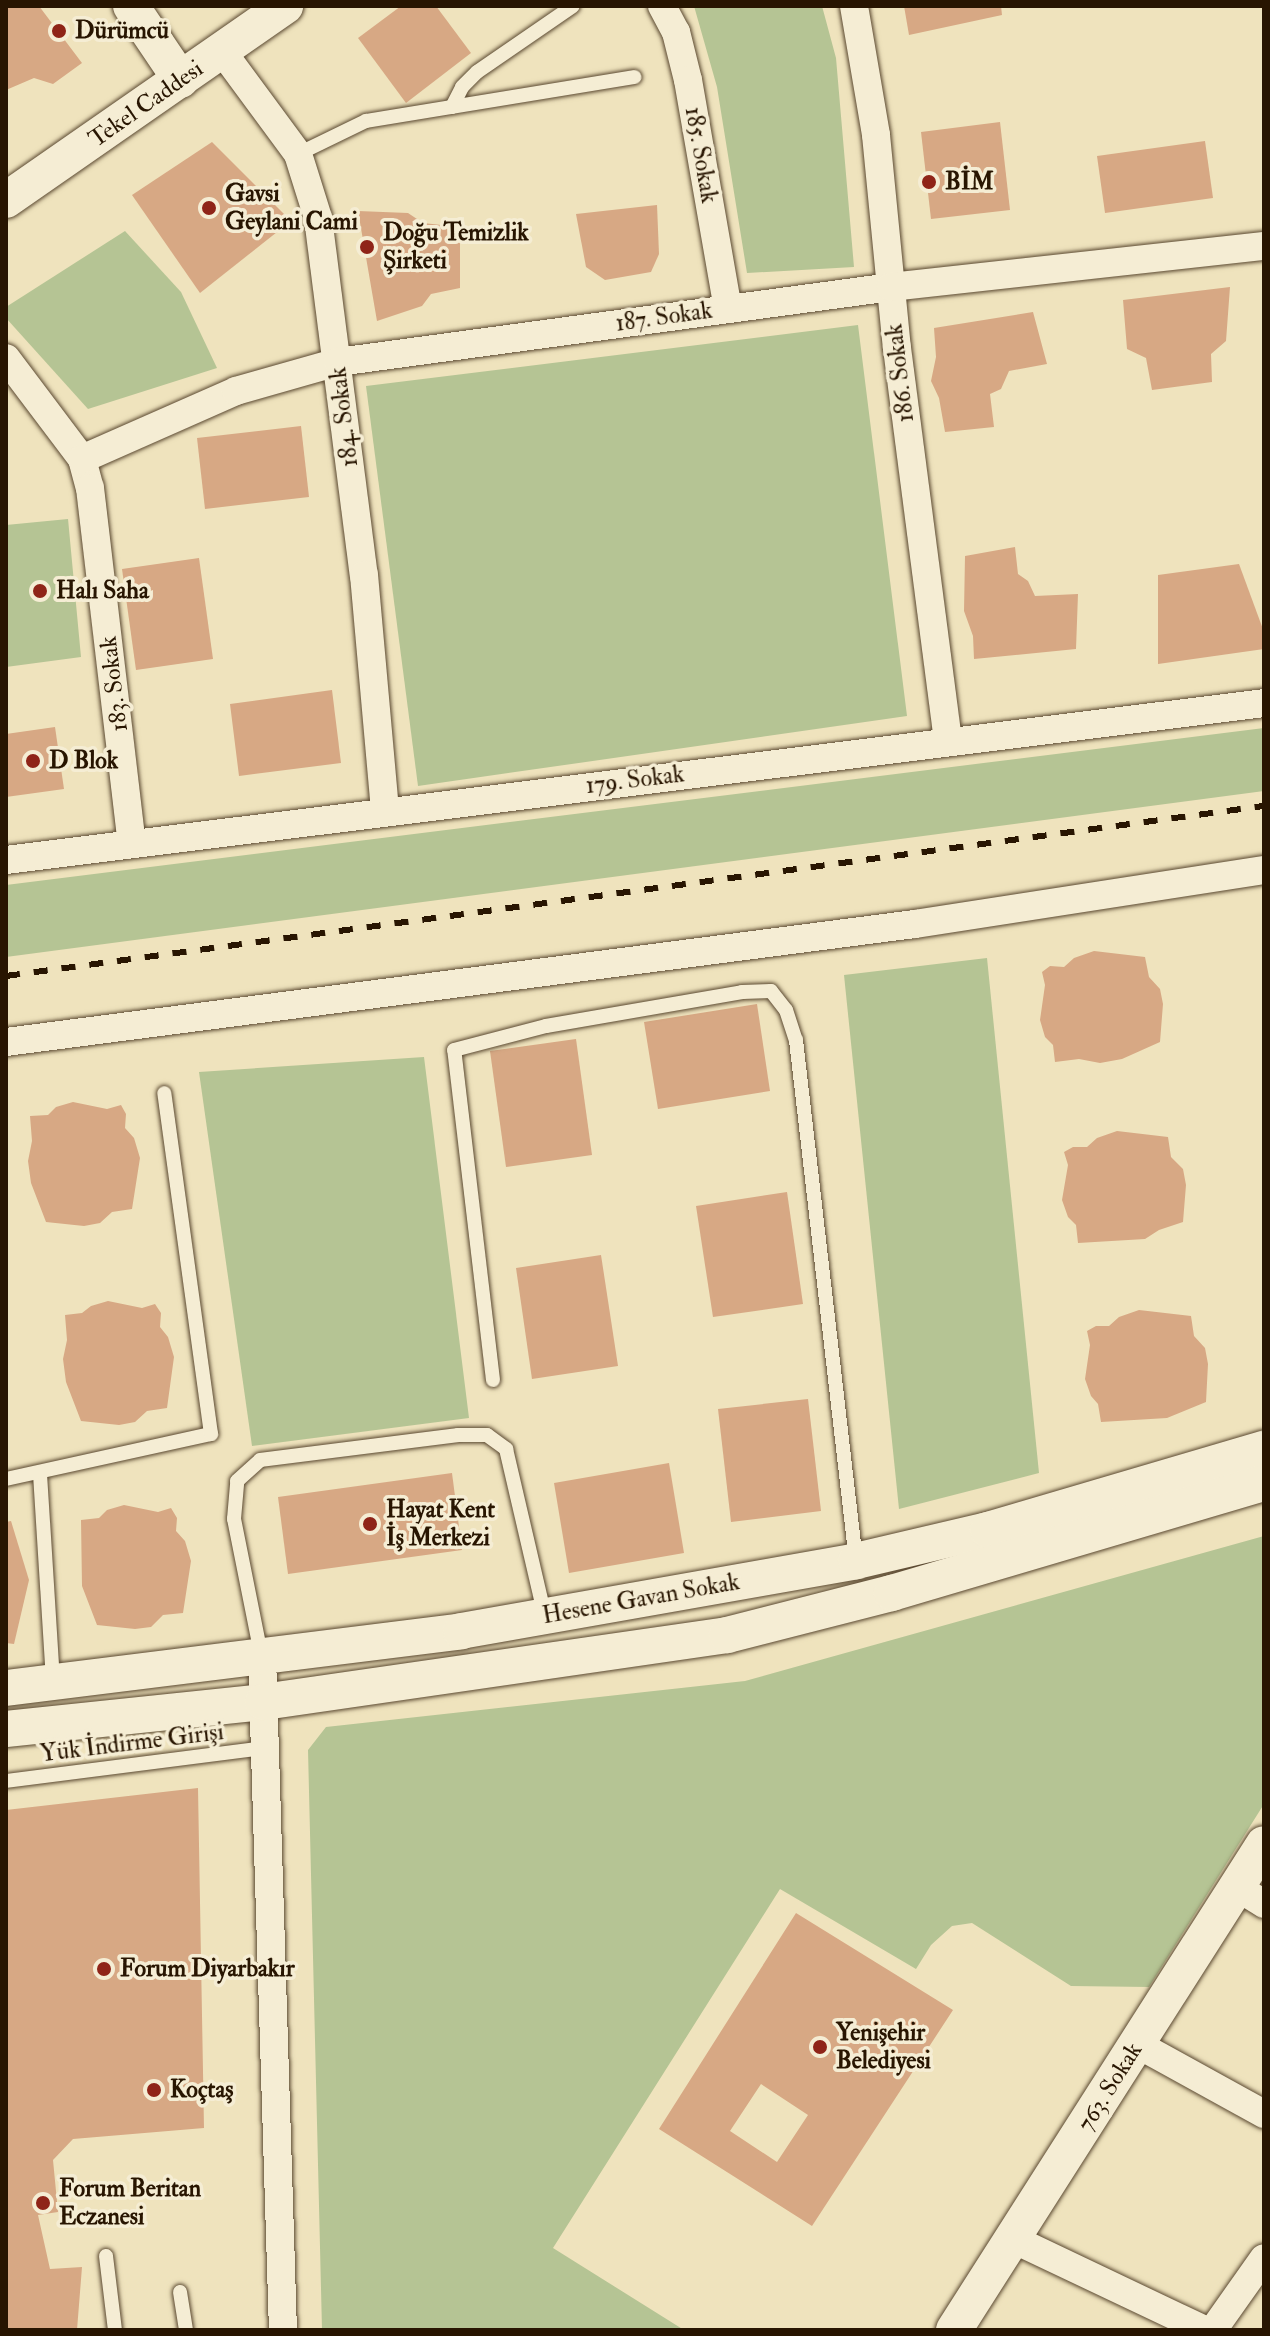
<!DOCTYPE html>
<html>
<head>
<meta charset="utf-8">
<style>
	body { margin:0 }
	#map { position:relative; width:1270px; height:2336px; overflow:hidden; background:#efe3bd; font-family:"IM FELL Double Pica",serif }
	div>[style] { position:absolute }
	[style*='--x'] { left:calc(var(--x)*1px); top:calc(var(--y)*1px); width:calc(var(--w)*1px); rotate:calc(var(--a)*1deg) }
	.green>* { inset:0; background:#b5c494 }
	.building>* { inset:0; background:#d7a884 }
	.roads { filter:drop-shadow(0 0 2px #5a4830) drop-shadow(0 0 2px #5a4830) }
	.service>* { height:14px; margin:-7px; padding:0 7px; transform-origin:7px; border-radius:7px; background:#f5edd4 }
	.minor>* { height:28px; margin:-14px; padding:0 14px; transform-origin:14px; border-radius:14px; background:#f5edd4 }
	.tertiary>* { height:36px; margin:-18px; padding:0 18px; transform-origin:18px; border-radius:18px; background:#f5edd4 }
	.rail>* { height:6px; margin-top:-3px; transform-origin:0; background:repeating-linear-gradient(90deg,#281501 0 14px,transparent 0 28px) }
	.dots>* { width:22px; height:22px; translate:-50% -50%; box-sizing:border-box; border:4px solid #f5edd4; border-radius:50% }
	span { translate:-50% -50%; white-space:nowrap; text-align:center; line-height:1.15; -webkit-text-stroke:7px #f5edd4; paint-order:stroke }
	.poi-label { font-size:24px; color:#281501; font-weight:700 }
	.left { translate:0 -50%; text-align:left }
	.street-label { font-size:24px; color:#281501 }
	.frame { position:absolute; inset:0; border:8px solid #281501; pointer-events:none }
</style>
</head>
<body>
<div id="map">
	<div class="green">
		<i style="clip-path:polygon(694px 6px,822px 6px,836px 58px,854px 267px,747px 273px,717px 87px)"></i>
		<i style="clip-path:polygon(125px 231px,181px 292px,217px 368px,88px 409px,6px 318px,6px 307px)"></i>
		<i style="clip-path:polygon(858px 325px,907px 716px,418px 786px,366px 386px)"></i>
		<i style="clip-path:polygon(68px 519px,81px 657px,6px 667px,6px 525px)"></i>
		<i style="clip-path:polygon(1264px 728px,1264px 791px,6px 957px,6px 885px)"></i>
		<i style="clip-path:polygon(987px 958px,1039px 1473px,899px 1509px,844px 975px)"></i>
		<i style="clip-path:polygon(424px 1057px,469px 1418px,252px 1446px,199px 1072px)"></i>
		<i style="clip-path:polygon(1264px 1536px,1264px 1804px,1149px 1987px,1071px 1986px,972px 1923px,952px 1926px,931px 1945px,916px 1969px,780px 1889px,553px 2248px,684px 2330px,322px 2330px,308px 1750px,326px 1727px,745px 1681px)"></i>
	</div>
	<div class="building">
		<i style="clip-path:polygon(6px 6px,39px 6px,82px 63px,53px 84px,34px 78px,6px 90px)"></i>
		<i style="clip-path:polygon(401px 6px,436px 6px,471px 53px,406px 103px,358px 38px)"></i>
		<i style="clip-path:polygon(904px 6px,1001px 6px,1002px 15px,909px 35px)"></i>
		<i style="clip-path:polygon(1000px 122px,1010px 210px,931px 219px,921px 132px)"></i>
		<i style="clip-path:polygon(1205px 141px,1213px 198px,1105px 213px,1097px 156px)"></i>
		<i style="clip-path:polygon(212px 142px,291px 221px,200px 293px,132px 195px)"></i>
		<i style="clip-path:polygon(657px 205px,659px 254px,651px 272px,605px 280px,586px 267px,576px 214px)"></i>
		<i style="clip-path:polygon(358px 211px,408px 213px,423px 223px,460px 227px,460px 288px,431px 294px,422px 306px,377px 321px)"></i>
		<i style="clip-path:polygon(1230px 287px,1226px 341px,1211px 354px,1212px 382px,1152px 390px,1146px 358px,1127px 349px,1123px 300px)"></i>
		<i style="clip-path:polygon(1033px 312px,1047px 364px,1009px 371px,1001px 389px,990px 394px,994px 427px,945px 432px,939px 398px,931px 381px,936px 357px,934px 328px)"></i>
		<i style="clip-path:polygon(301px 426px,309px 497px,205px 509px,197px 438px)"></i>
		<i style="clip-path:polygon(1015px 547px,1018px 574px,1028px 581px,1035px 596px,1078px 594px,1076px 649px,974px 659px,973px 636px,964px 611px,965px 556px)"></i>
		<i style="clip-path:polygon(199px 558px,213px 659px,136px 670px,122px 569px)"></i>
		<i style="clip-path:polygon(1239px 564px,1264px 632px,1264px 649px,1158px 664px,1158px 575px)"></i>
		<i style="clip-path:polygon(332px 690px,341px 763px,239px 776px,230px 704px)"></i>
		<i style="clip-path:polygon(55px 727px,64px 789px,6px 797px,6px 734px)"></i>
		<i style="clip-path:polygon(1094px 951px,1145px 957px,1149px 977px,1160px 989px,1163px 1004px,1160px 1042px,1122px 1059px,1100px 1063px,1079px 1059px,1055px 1062px,1053px 1045px,1045px 1037px,1040px 1020px,1045px 985px,1042px 972px,1050px 966px,1064px 967px,1074px 958px)"></i>
		<i style="clip-path:polygon(757px 1004px,770px 1091px,658px 1109px,644px 1022px)"></i>
		<i style="clip-path:polygon(576px 1039px,592px 1155px,506px 1167px,490px 1051px)"></i>
		<i style="clip-path:polygon(73px 1102px,107px 1109px,121px 1105px,126px 1114px,125px 1128px,134px 1138px,140px 1158px,132px 1209px,112px 1212px,100px 1223px,84px 1226px,46px 1222px,31px 1183px,28px 1161px,32px 1141px,30px 1116px,48px 1115px,56px 1107px)"></i>
		<i style="clip-path:polygon(1117px 1131px,1168px 1137px,1171px 1157px,1183px 1169px,1186px 1185px,1183px 1222px,1159px 1230px,1145px 1239px,1078px 1243px,1076px 1225px,1068px 1217px,1062px 1200px,1068px 1165px,1064px 1152px,1073px 1147px,1087px 1147px,1097px 1138px)"></i>
		<i style="clip-path:polygon(787px 1192px,803px 1304px,713px 1317px,696px 1206px)"></i>
		<i style="clip-path:polygon(601px 1255px,618px 1366px,532px 1379px,516px 1268px)"></i>
		<i style="clip-path:polygon(108px 1301px,142px 1308px,155px 1304px,161px 1313px,160px 1327px,168px 1337px,174px 1357px,167px 1408px,147px 1411px,135px 1422px,119px 1425px,81px 1421px,66px 1382px,63px 1359px,67px 1340px,65px 1315px,82px 1313px,91px 1306px)"></i>
		<i style="clip-path:polygon(1139px 1310px,1191px 1316px,1194px 1336px,1205px 1348px,1208px 1364px,1206px 1402px,1167px 1418px,1101px 1422px,1098px 1404px,1091px 1396px,1085px 1379px,1090px 1345px,1087px 1331px,1096px 1326px,1109px 1326px,1119px 1317px)"></i>
		<i style="clip-path:polygon(808px 1399px,821px 1511px,731px 1522px,718px 1409px)"></i>
		<i style="clip-path:polygon(669px 1463px,684px 1553px,569px 1573px,554px 1483px)"></i>
		<i style="clip-path:polygon(452px 1473px,462px 1550px,288px 1574px,278px 1497px)"></i>
		<i style="clip-path:polygon(124px 1505px,158px 1512px,171px 1508px,177px 1518px,176px 1531px,185px 1541px,191px 1561px,183px 1613px,163px 1615px,151px 1627px,135px 1629px,97px 1625px,82px 1586px,81px 1520px,99px 1518px,107px 1510px)"></i>
		<i style="clip-path:polygon(11px 1521px,29px 1580px,14px 1644px,6px 1643px,6px 1522px)"></i>
		<i style="clip-path:polygon(198px 1788px,204px 2128px,73px 2139px,53px 2160px,58px 2212px,38px 2215px,50px 2269px,82px 2267px,77px 2330px,6px 2330px,6px 1810px)"></i>
		<i style="clip-path:polygon(evenodd,796px 1913px,953px 2010px,812px 2226px,659px 2129px,796px 1913px,761px 2084px,808px 2115px,777px 2162px,730px 2131px,761px 2084px)"></i>
	</div>
	<div class="roads">
		<div class="service">
			<i style="--x:452;--y:107;--w:22;--a:-63"></i>
			<i style="--x:462;--y:87;--w:21;--a:-45"></i>
			<i style="--x:477;--y:72;--w:116;--a:-34.5"></i>
			<i style="--x:298;--y:154;--w:76;--a:-25.9"></i>
			<i style="--x:366;--y:121;--w:272;--a:-9.3"></i>
			<i style="--x:493;--y:1380;--w:332;--a:-96.7"></i>
			<i style="--x:454;--y:1050;--w:95;--a:-14.6"></i>
			<i style="--x:546;--y:1026;--w:199;--a:-9.8"></i>
			<i style="--x:742;--y:992;--w:29;--a:-2"></i>
			<i style="--x:771;--y:991;--w:24;--a:52"></i>
			<i style="--x:786;--y:1010;--w:32;--a:72"></i>
			<i style="--x:796;--y:1040;--w:524;--a:83.43"></i>
			<i style="--x:40;--y:1474;--w:207;--a:86.4"></i>
			<i style="--x:6;--y:1479;--w:210;--a:-12.4"></i>
			<i style="--x:211;--y:1434;--w:344;--a:-97.8"></i>
			<i style="--x:261;--y:1654;--w:138;--a:-101.3"></i>
			<i style="--x:234;--y:1519;--w:38;--a:-85"></i>
			<i style="--x:237;--y:1481;--w:31;--a:-42"></i>
			<i style="--x:260;--y:1460;--w:200;--a:-7.2"></i>
			<i style="--x:458;--y:1435;--w:29;--a:0"></i>
			<i style="--x:487;--y:1435;--w:24;--a:36"></i>
			<i style="--x:506;--y:1449;--w:171;--a:76.9"></i>
			<i style="--x:6;--y:1781;--w:260;--a:-7.3"></i>
			<i style="--x:106;--y:2256;--w:75;--a:83.1"></i>
			<i style="--x:180;--y:2292;--w:38;--a:81"></i>
		</div>
		<div class="minor">
			<i style="--x:662;--y:6;--w:30;--a:62"></i>
			<i style="--x:676;--y:32;--w:49;--a:76"></i>
			<i style="--x:688;--y:80;--w:232;--a:80.1"></i>
			<i style="--x:854;--y:6;--w:131;--a:80.3"></i>
			<i style="--x:876;--y:135;--w:214;--a:84.4"></i>
			<i style="--x:897;--y:348;--w:395;--a:82.6"></i>
			<i style="--x:222;--y:51;--w:128;--a:53.6"></i>
			<i style="--x:298;--y:154;--w:67;--a:72.6"></i>
			<i style="--x:318;--y:218;--w:360;--a:82.7"></i>
			<i style="--x:364;--y:575;--w:237;--a:84.9"></i>
			<i style="--x:6;--y:358;--w:126;--a:53"></i>
			<i style="--x:82;--y:459;--w:30;--a:75"></i>
			<i style="--x:90;--y:488;--w:358;--a:83.3"></i>
			<i style="--x:82;--y:459;--w:168;--a:-23.8"></i>
			<i style="--x:236;--y:391;--w:106;--a:-15.9"></i>
			<i style="--x:338;--y:362;--w:558;--a:-7.72"></i>
			<i style="--x:891;--y:287;--w:375;--a:-6.3"></i>
			<i style="--x:6;--y:860;--w:1268;--a:-7.11"></i>
			<i style="--x:6;--y:1042;--w:917;--a:-7.4"></i>
			<i style="--x:915;--y:924;--w:353;--a:-8.8"></i>
			<i style="--x:262;--y:1656;--w:674;--a:88.22"></i>
			<i style="--x:1237;--y:1887;--w:32;--a:32"></i>
			<i style="--x:1137;--y:2044;--w:145;--a:28.9"></i>
			<i style="--x:1013;--y:2239;--w:212;--a:25.4"></i>
			<i style="--x:1213;--y:2330;--w:88;--a:-54.7"></i>
		</div>
		<div class="tertiary">
			<i style="--x:131;--y:6;--w:89;--a:56"></i>
			<i style="--x:6;--y:200;--w:340;--a:-34.8"></i>
			<i style="--x:6;--y:1688;--w:459;--a:-7.1"></i>
			<i style="--x:461;--y:1631;--w:401;--a:-10"></i>
			<i style="--x:856;--y:1561;--w:136;--a:-13.2"></i>
			<i style="--x:988;--y:1530;--w:288;--a:-16.4"></i>
			<i style="--x:6;--y:1729;--w:258;--a:-6"></i>
			<i style="--x:263;--y:1702;--w:469;--a:-8.2"></i>
			<i style="--x:727;--y:1635;--w:170;--a:-14.3"></i>
			<i style="--x:892;--y:1593;--w:388;--a:-16.5"></i>
			<i style="--x:954;--y:2330;--w:576;--a:-57.47"></i>
		</div>
	</div>
	<div class="rail">
		<i style="--x:6;--y:976;--w:1269;--a:-7.7"></i>
	</div>
	<div class="dots">
		<i style="left:59px;top:31px;background:#8f2418"></i>
		<i style="left:929px;top:182px;background:#8f2418"></i>
		<i style="left:209px;top:208px;background:#8f2418"></i>
		<i style="left:367px;top:247px;background:#8f2418"></i>
		<i style="left:40px;top:591px;background:#8f2418"></i>
		<i style="left:33px;top:761px;background:#8f2418"></i>
		<i style="left:370px;top:1524px;background:#8f2418"></i>
		<i style="left:104px;top:1969px;background:#8f2418"></i>
		<i style="left:820px;top:2047px;background:#8f2418"></i>
		<i style="left:154px;top:2090px;background:#8f2418"></i>
		<i style="left:43px;top:2203px;background:#8f2418"></i>
	</div>
	<div class="poi-label">
		<span class="left" style="left:75px;top:31px">Dürümcü</span>
		<span class="left" style="left:945px;top:182px">BİM</span>
		<span class="left" style="left:225px;top:208px">Gavsi<br>Geylani Cami</span>
		<span class="left" style="left:383px;top:247px">Doğu Temizlik<br>Şirketi</span>
		<span class="left" style="left:56px;top:591px">Halı Saha</span>
		<span class="left" style="left:49px;top:761px">D Blok</span>
		<span class="left" style="left:386px;top:1524px">Hayat Kent<br>İş Merkezi</span>
		<span class="left" style="left:120px;top:1969px">Forum Diyarbakır</span>
		<span class="left" style="left:836px;top:2047px">Yenişehir<br>Belediyesi</span>
		<span class="left" style="left:170px;top:2090px">Koçtaş</span>
		<span class="left" style="left:59px;top:2203px">Forum Beritan<br>Eczanesi</span>
	</div>
	<div class="street-label">
		<span style="left:146px;top:104px;rotate:-35deg">Tekel Caddesi</span>
		<span style="left:701px;top:155px;rotate:80deg">185. Sokak</span>
		<span style="left:664px;top:317px;rotate:-8deg">187. Sokak</span>
		<span style="left:900px;top:373px;rotate:-97deg">186. Sokak</span>
		<span style="left:344px;top:417px;rotate:-97deg">184. Sokak</span>
		<span style="left:114px;top:684px;rotate:-97deg">183. Sokak</span>
		<span style="left:635px;top:780px;rotate:-7deg">179. Sokak</span>
		<span style="left:641px;top:1599px;rotate:-10deg">Hesene Gavan Sokak</span>
		<span style="left:132px;top:1743px;rotate:-7deg">Yük İndirme Girişi</span>
		<span style="left:1110px;top:2087px;rotate:-58deg">763. Sokak</span>
	</div>
	<div class="frame"></div>
</div>
</body>
</html>
